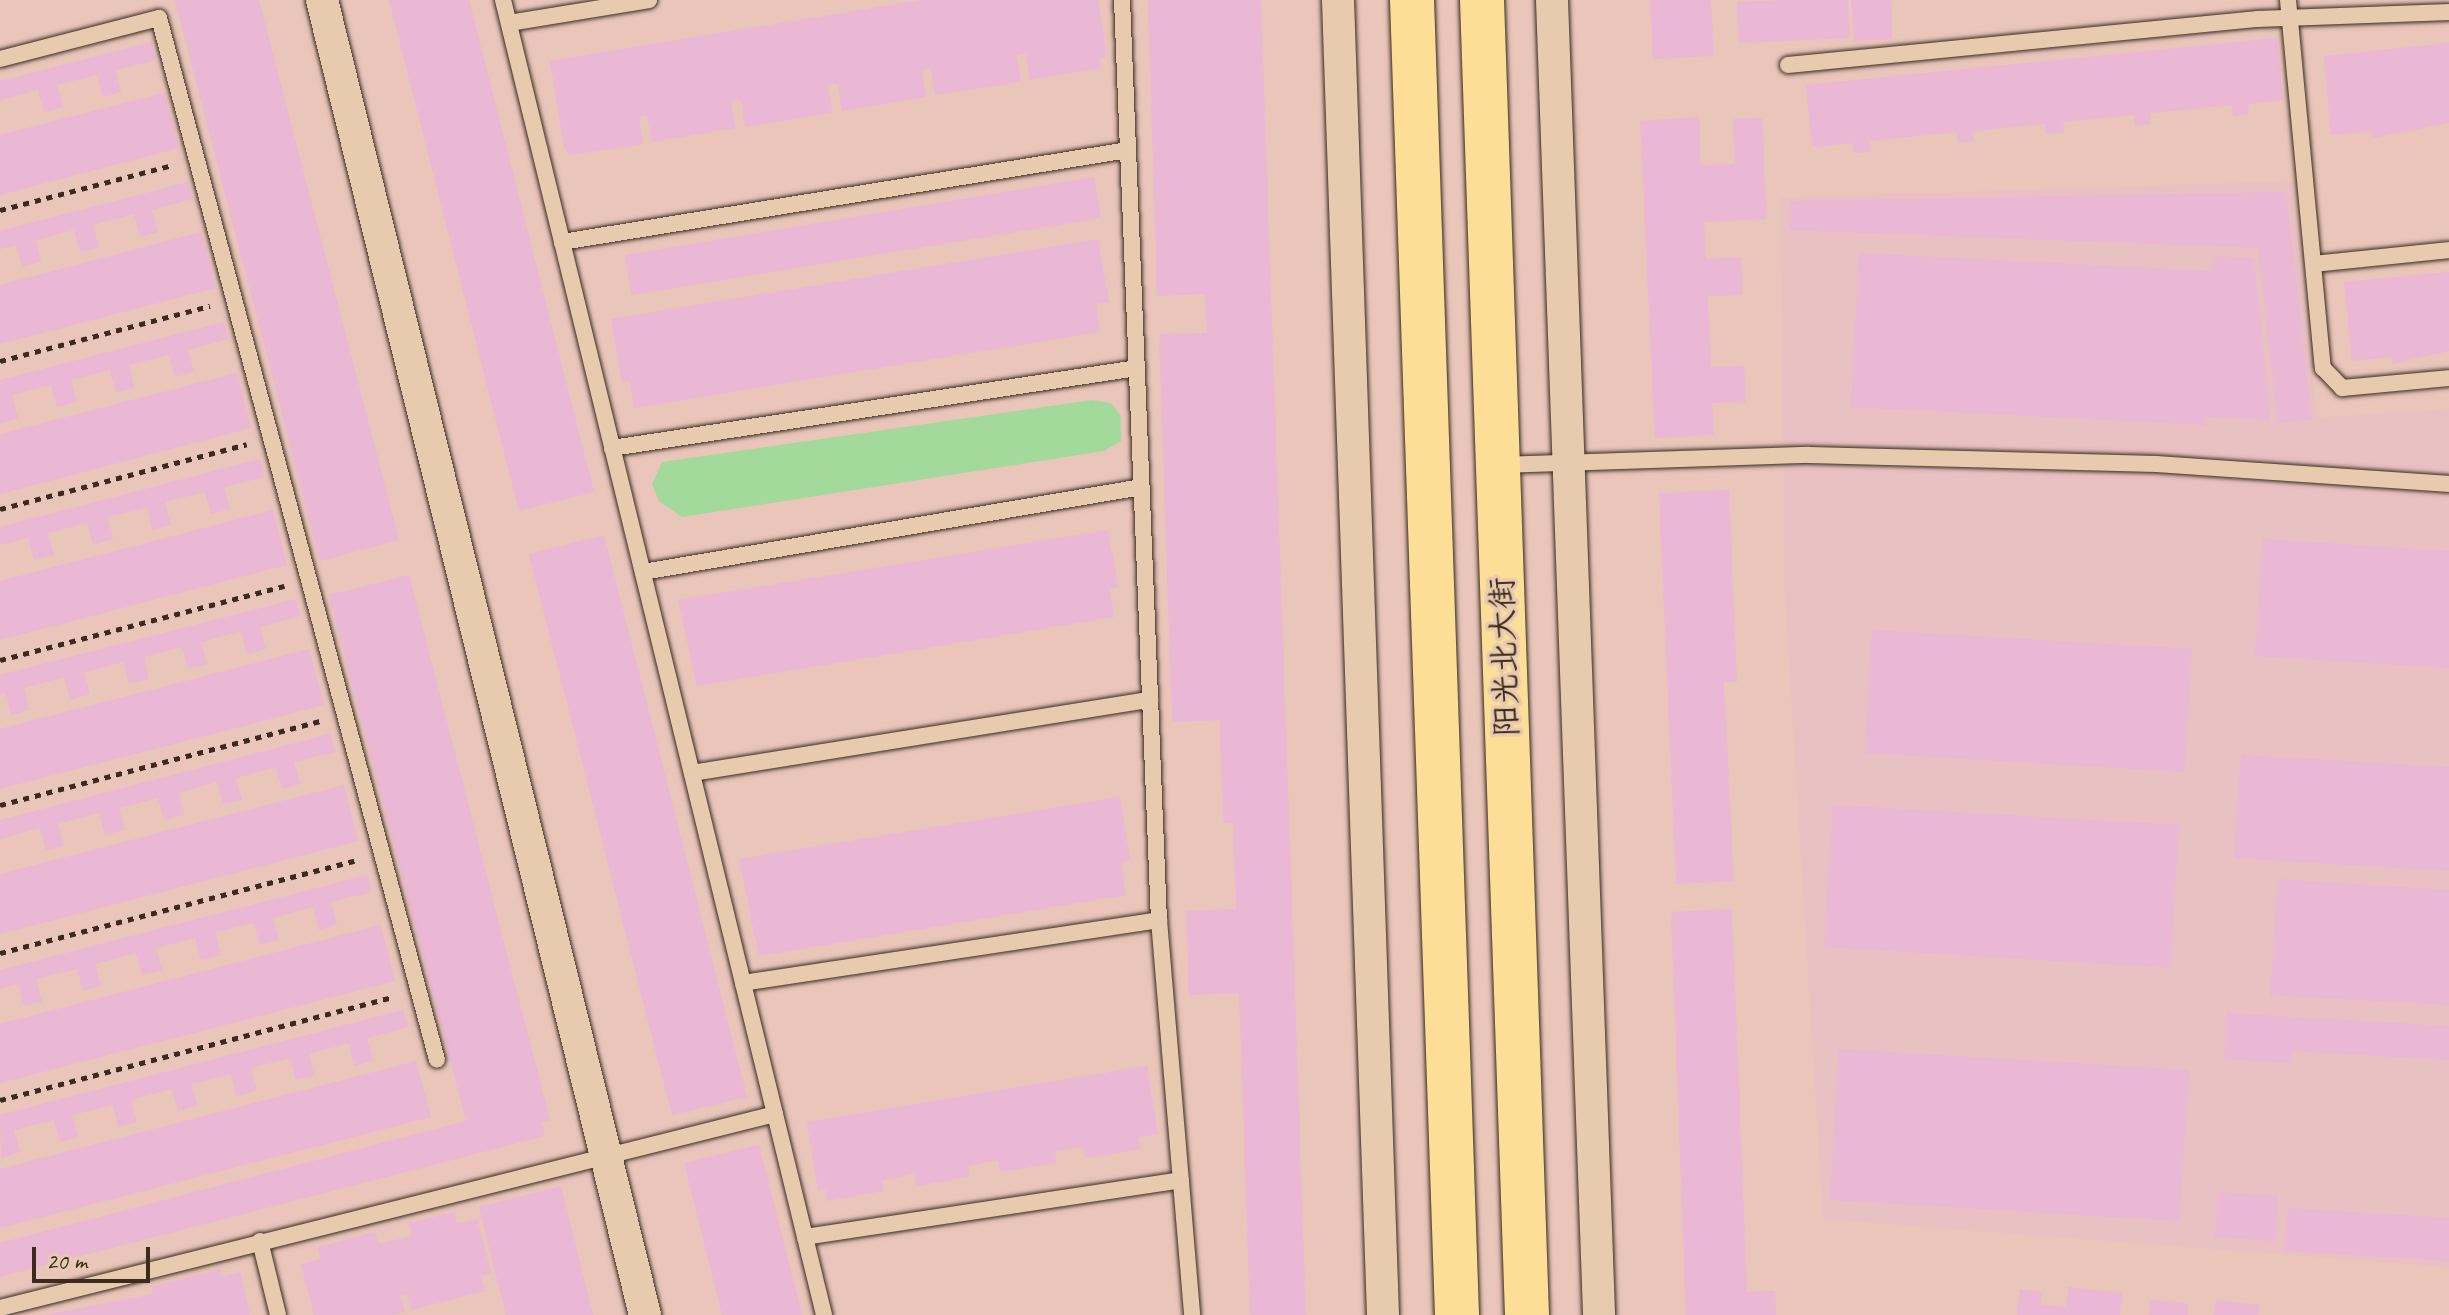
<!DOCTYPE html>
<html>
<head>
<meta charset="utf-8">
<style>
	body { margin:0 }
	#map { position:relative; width:2449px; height:1315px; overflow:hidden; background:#e9c5ba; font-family:Caveat,"LXGW WenKai TC",sans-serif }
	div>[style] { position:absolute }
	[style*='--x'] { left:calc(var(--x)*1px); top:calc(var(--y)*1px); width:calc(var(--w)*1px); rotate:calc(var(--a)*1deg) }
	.built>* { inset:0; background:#e9c1c2 }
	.green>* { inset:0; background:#a4d99c }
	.building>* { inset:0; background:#eab7d5 }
	.path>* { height:5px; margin-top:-2.5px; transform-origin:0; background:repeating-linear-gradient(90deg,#3b2a1e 0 6px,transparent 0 12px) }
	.roads { filter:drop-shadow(0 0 2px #3b2a1e) drop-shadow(0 0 2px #3b2a1e) }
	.lane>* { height:16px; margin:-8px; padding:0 8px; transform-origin:8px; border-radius:8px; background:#e8cbaf }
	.street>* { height:32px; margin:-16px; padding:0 16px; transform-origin:16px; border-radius:16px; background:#e8cbaf }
	.highway>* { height:44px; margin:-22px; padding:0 22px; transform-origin:22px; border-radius:22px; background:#fdde96 }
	span { translate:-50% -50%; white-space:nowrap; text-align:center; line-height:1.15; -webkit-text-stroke:7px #e8cbaf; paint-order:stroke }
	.street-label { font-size:32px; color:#3b2a1e }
	.scale { position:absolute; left:32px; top:1247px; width:118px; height:36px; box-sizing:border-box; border:4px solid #3b2a1e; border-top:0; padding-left:10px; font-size:24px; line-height:28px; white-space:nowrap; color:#3b2a1e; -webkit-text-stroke:6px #e8cbaf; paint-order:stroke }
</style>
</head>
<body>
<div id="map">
	<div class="built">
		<i style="clip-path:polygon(2292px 181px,2317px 418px,2449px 409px,2449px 1267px,1823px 1219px,1785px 595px,1780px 198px)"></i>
	</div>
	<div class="green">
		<i style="clip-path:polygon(1092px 400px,1111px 403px,1121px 416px,1121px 441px,1104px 451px,682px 517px,659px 501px,652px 484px,662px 462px)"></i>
	</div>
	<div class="building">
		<i style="clip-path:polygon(175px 0,259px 0,399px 540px,320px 561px)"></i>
		<i style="clip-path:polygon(389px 0,469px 0,594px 492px,519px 511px)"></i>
		<i style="clip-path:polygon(921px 0,1098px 0,1107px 56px,1100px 58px,1101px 68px,1030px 80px,1025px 53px,1016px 55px,1021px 82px,935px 95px,930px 68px,922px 70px,926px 97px,842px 111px,838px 83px,828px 85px,832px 113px,745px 127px,741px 100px,731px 101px,736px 128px,652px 142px,647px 115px,639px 116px,643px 144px,570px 155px,564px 146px,550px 61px)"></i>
		<i style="clip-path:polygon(1148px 0,1261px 0,1306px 1315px,1250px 1315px,1239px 993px,1189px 995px,1186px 911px,1236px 909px,1233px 823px,1223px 823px,1220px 720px,1172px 722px,1159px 334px,1207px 333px,1205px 294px,1157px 296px)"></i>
		<i style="clip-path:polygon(1650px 0,1711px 0,1714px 56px,1653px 59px)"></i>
		<i style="clip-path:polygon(1787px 0,1848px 0,1850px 38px,1739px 43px,1737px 2px)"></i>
		<i style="clip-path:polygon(1851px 0,1891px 0,1892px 39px,1854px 41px)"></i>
		<i style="clip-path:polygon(2277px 38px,2283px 100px,2249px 104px,2249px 114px,2233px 116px,2232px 105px,2150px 113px,2151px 124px,2135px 126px,2134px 115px,2063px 122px,2064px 132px,2046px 134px,2045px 124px,1973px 131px,1974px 141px,1958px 143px,1957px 132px,1870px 141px,1871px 152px,1854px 153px,1853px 143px,1812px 147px,1806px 85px)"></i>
		<i style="clip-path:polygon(152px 42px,156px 60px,116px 70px,121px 92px,103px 97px,97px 75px,57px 85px,63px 107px,44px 112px,38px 90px,0 100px,0 81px)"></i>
		<i style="clip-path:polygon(2449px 43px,2449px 123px,2372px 138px,2371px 131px,2331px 135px,2324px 56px)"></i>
		<i style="clip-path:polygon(164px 93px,179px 148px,0 195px,0 135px)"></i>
		<i style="clip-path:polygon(1699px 117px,1701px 165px,1735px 164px,1733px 119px,1762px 118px,1767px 219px,1704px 222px,1706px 259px,1741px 257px,1743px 295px,1708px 296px,1711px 367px,1744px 366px,1746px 402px,1712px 403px,1714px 435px,1655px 438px,1640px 121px)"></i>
		<i style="clip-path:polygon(1094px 177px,1101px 218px,632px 295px,625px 255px)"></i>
		<i style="clip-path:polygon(188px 182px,192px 199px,152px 210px,158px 232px,140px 237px,134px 214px,93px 225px,99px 247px,80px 252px,74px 230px,36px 240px,41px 262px,22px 267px,16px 245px,0 249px,0 231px)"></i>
		<i style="clip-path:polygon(2286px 192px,2312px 419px,2278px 423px,2258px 248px,1790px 230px,1790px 201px)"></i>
		<i style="clip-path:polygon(201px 232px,216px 288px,0 344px,0 285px)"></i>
		<i style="clip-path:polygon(1098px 239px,1109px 302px,1096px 304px,1100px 332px,634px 408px,630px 381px,622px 383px,611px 319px)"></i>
		<i style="clip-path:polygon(1859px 253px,2213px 271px,2214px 256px,2254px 258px,2270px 420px,2206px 417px,2206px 425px,1851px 407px)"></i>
		<i style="clip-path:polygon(2449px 272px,2449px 351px,2392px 364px,2391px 357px,2352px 361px,2344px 282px)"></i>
		<i style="clip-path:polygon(224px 322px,228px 339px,188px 350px,194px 372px,175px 377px,169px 355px,129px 365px,134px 387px,116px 393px,110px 370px,71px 380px,77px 402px,57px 407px,51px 385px,12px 395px,18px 418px,0 423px,0 380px)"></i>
		<i style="clip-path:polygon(237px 373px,251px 428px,0 494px,0 434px)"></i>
		<i style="clip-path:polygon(260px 459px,264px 477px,224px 487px,230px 509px,211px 514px,205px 492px,165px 502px,171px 525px,152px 530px,147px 508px,108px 517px,113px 539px,93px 545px,87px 523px,48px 533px,54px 555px,34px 560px,28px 538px,0 545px,0 527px)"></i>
		<i style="clip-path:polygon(1729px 490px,1737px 682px,1724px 682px,1734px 881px,1676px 884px,1659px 493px)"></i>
		<i style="clip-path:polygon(273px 510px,287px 565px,0 640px,0 581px)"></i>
		<i style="clip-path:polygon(1108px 530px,1118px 587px,1110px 588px,1114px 617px,697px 686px,678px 600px)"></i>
		<i style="clip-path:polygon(604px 535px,747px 1097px,672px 1115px,529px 554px)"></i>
		<i style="clip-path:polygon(2263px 539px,2449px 551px,2449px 668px,2255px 656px)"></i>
		<i style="clip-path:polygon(409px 575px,550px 1120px,541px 1122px,545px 1136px,0 1277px,0 1243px,466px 1121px,329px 595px)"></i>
		<i style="clip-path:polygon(296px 599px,300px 616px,260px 627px,266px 649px,247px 654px,241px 631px,201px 642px,207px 664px,188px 669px,182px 647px,144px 657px,149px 679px,129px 684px,124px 662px,84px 672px,90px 694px,70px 700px,64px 677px,24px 688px,29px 710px,11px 715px,6px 693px,0 694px,0 675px)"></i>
		<i style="clip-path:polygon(1872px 630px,2192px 649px,2184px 772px,1865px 753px)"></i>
		<i style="clip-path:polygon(309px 649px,324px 705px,0 789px,0 729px)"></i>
		<i style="clip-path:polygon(330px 734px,335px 752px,294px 762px,300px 784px,282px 789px,276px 767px,236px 778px,242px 800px,223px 804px,217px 782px,178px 793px,184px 815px,164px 820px,158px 798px,119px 808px,125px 830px,105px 835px,99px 813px,58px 824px,64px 846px,46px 850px,40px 828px,0 839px,0 820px)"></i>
		<i style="clip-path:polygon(2241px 755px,2449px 767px,2449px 871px,2234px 858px)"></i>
		<i style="clip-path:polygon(344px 785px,358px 841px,0 934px,0 874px)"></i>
		<i style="clip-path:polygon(1120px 797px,1130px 861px,1121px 862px,1126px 895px,759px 956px,739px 859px)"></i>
		<i style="clip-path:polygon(1833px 805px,2179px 825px,2170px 968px,1824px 947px)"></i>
		<i style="clip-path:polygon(367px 875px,372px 892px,331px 902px,337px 924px,319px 930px,313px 907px,273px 918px,279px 940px,260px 945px,254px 923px,215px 932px,221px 955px,201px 960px,195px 938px,156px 948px,162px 970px,142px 975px,136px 953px,95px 964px,101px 986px,83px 991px,77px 969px,36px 979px,42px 1002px,24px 1006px,18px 984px,0 989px,0 970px)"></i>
		<i style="clip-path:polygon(2278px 879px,2449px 890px,2449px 1005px,2270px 995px)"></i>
		<i style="clip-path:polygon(1732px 909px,1747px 1292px,1775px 1291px,1776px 1315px,1686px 1315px,1671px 912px)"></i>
		<i style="clip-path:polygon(381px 925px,395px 981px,0 1083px,0 1024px)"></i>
		<i style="clip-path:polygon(403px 1010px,408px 1027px,367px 1038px,373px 1060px,354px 1066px,349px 1043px,309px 1054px,314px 1076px,296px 1080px,290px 1058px,251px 1068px,257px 1091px,236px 1096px,231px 1074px,192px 1084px,197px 1106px,178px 1111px,172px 1089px,131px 1100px,137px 1122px,118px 1127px,113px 1105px,72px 1115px,78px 1137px,60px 1142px,54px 1120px,14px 1130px,20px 1152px,1px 1158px,0 1115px)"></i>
		<i style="clip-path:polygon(2226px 1013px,2449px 1026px,2449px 1060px,2291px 1051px,2290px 1063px,2224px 1059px)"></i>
		<i style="clip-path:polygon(1839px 1049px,2189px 1070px,2179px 1221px,1830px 1200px)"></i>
		<i style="clip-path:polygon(416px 1061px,431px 1117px,0 1228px,0 1169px)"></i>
		<i style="clip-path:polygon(1147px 1066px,1158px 1134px,1138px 1137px,1140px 1149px,1086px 1158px,1084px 1147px,1055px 1151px,1056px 1163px,1000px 1172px,998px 1160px,968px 1166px,969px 1177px,916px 1186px,914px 1174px,882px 1180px,883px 1191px,827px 1201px,825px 1189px,818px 1190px,807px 1122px)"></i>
		<i style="clip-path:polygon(759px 1145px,802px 1315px,722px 1315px,684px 1163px)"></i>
		<i style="clip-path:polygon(561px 1186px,593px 1315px,506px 1315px,479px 1207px)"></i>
		<i style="clip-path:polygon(2218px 1192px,2278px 1196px,2275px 1241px,2215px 1237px)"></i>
		<i style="clip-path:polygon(2288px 1208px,2449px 1218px,2449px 1261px,2285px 1251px)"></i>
		<i style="clip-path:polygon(454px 1212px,457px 1224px,477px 1219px,491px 1273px,481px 1276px,485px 1291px,411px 1310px,407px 1294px,400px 1296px,405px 1312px,392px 1315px,314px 1315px,301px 1264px,321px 1259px,318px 1247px,375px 1232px,378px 1244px,412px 1236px,409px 1223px)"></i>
		<i style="clip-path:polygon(220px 1269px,222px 1277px,240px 1272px,250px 1315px,46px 1315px,153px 1294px,152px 1287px)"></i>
		<i style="clip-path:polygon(2068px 1287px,2123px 1293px,2120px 1315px,2017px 1315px,2020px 1289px,2042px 1292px,2041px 1305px,2066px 1307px)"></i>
		<i style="clip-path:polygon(2151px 1299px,2189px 1304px,2188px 1315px,2149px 1315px)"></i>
		<i style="clip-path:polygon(2216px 1300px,2259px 1305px,2258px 1315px,2214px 1315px)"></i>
	</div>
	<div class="path">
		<i style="--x:0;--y:210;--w:175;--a:-14.6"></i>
		<i style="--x:0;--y:361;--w:217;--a:-14.7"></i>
		<i style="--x:0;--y:509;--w:255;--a:-14.7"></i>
		<i style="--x:0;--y:660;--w:294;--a:-14.6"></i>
		<i style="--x:0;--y:805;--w:332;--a:-14.7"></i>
		<i style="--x:0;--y:953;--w:370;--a:-14.6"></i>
		<i style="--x:0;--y:1100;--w:407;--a:-14.7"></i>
	</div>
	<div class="roads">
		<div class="lane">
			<i style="--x:503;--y:0;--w:1354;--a:76.28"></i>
			<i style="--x:1122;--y:0;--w:921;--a:87.7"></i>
			<i style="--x:1159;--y:920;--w:396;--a:85.2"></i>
			<i style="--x:2288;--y:0;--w:370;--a:84.6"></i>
			<i style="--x:2323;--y:368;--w:28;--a:46"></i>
			<i style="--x:2342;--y:388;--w:107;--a:-5.3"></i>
			<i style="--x:509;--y:23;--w:142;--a:-9.3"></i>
			<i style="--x:0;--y:59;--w:164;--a:-14.5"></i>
			<i style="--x:159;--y:18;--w:1078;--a:75.06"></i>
			<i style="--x:1788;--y:65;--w:472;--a:-5.6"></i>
			<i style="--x:2258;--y:19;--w:191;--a:-2.1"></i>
			<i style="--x:562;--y:242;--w:573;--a:-9.23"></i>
			<i style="--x:2314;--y:264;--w:136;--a:-5.9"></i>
			<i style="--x:612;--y:448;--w:531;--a:-8.66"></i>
			<i style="--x:1500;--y:465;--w:309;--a:-1.9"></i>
			<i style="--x:1809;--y:455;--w:348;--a:1.5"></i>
			<i style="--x:2157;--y:464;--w:293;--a:3.9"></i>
			<i style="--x:643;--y:572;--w:506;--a:-9.67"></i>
			<i style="--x:692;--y:773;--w:464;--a:-9.1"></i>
			<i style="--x:743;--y:983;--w:421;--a:-8.6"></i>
			<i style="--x:805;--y:1237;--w:380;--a:-8.6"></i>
			<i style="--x:260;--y:1241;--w:76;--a:76.3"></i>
			<i style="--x:0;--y:1308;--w:799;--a:-14.05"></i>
		</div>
		<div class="street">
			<i style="--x:322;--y:0;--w:1354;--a:76.2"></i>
			<i style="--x:1338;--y:0;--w:1316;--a:88.04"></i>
			<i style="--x:1552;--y:0;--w:1316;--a:87.95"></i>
		</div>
		<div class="highway">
			<i style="--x:1412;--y:0;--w:1316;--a:88.04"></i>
			<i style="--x:1482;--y:0;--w:1316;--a:88.04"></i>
		</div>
	</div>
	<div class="street-label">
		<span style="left:1505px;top:657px;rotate:-92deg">阳光北大街</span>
	</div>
	<div class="scale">20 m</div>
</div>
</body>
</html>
